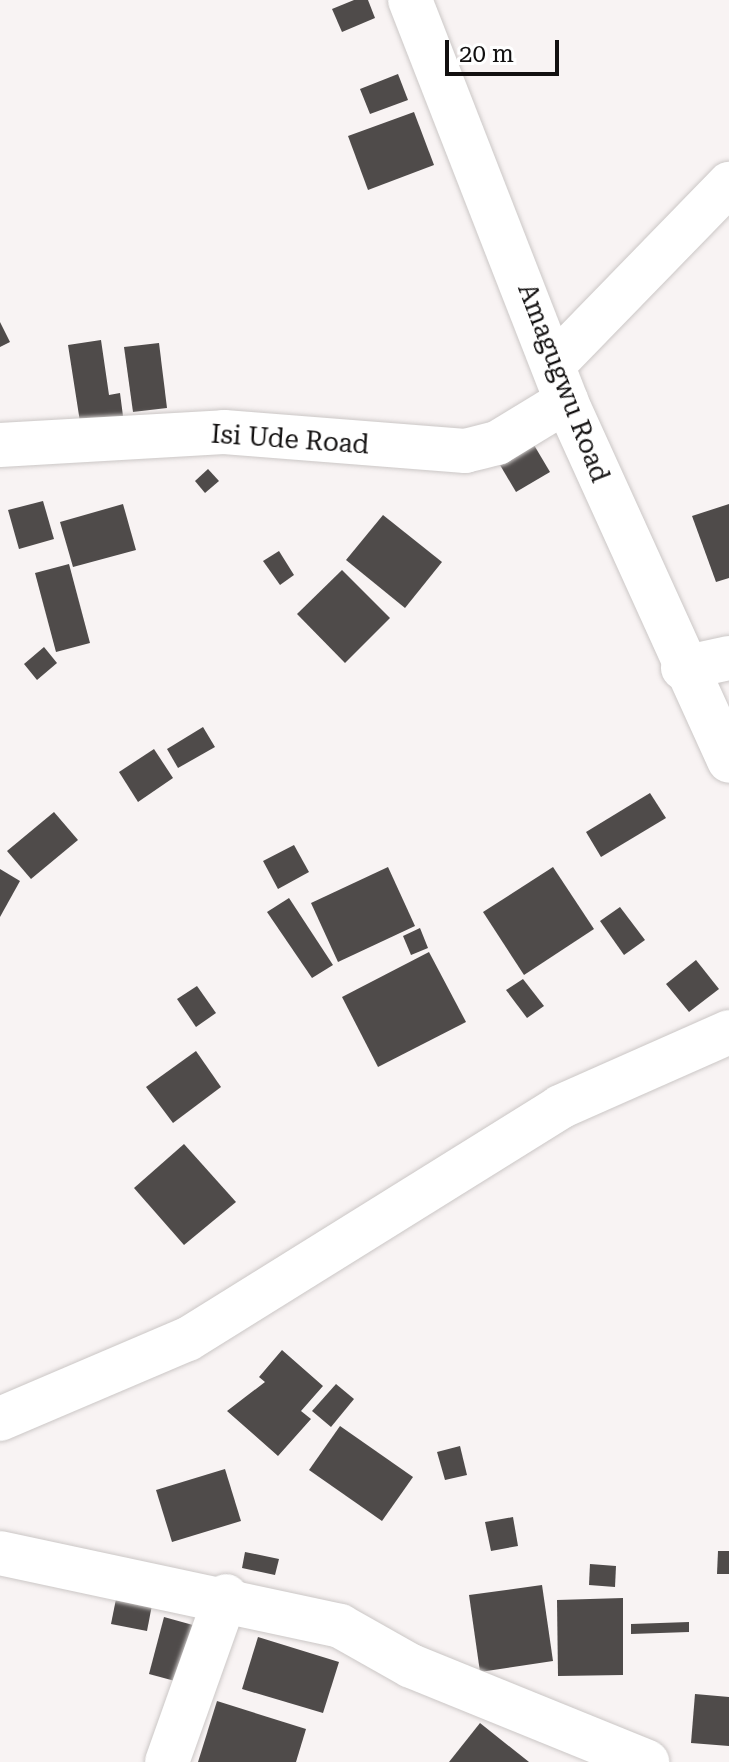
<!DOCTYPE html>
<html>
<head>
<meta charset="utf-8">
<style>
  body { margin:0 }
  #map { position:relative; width:729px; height:1762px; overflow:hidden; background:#f8f3f3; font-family:"Roboto Serif",serif }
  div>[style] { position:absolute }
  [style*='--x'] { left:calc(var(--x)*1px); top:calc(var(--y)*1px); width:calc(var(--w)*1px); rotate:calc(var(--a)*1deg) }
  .building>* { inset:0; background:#4f4b4a }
  .roads { filter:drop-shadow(0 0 2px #cbc7c6) drop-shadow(0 0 2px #cbc7c6) }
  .minor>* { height:44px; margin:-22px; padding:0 22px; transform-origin:22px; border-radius:22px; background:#fff }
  span { translate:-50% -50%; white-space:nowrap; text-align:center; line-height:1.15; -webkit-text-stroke:8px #fff; paint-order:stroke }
  .street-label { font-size:26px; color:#121010 }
  .scale { position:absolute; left:445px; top:40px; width:114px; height:36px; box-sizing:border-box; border:4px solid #121010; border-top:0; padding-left:10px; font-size:24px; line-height:28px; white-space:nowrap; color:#121010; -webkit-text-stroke:6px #fff; paint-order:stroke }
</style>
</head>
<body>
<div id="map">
  <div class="building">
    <i style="clip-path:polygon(354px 0,368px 0,375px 18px,342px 32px,332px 9px)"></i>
    <i style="clip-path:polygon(398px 74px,408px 100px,370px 114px,360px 89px)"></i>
    <i style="clip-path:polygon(414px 112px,434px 165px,368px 190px,348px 136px)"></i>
    <i style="clip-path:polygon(0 322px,10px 342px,0 347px)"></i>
    <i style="clip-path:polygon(101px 340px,109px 395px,120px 393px,123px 416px,80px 422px,68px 345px)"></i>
    <i style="clip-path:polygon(159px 343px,167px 408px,133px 412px,124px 347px)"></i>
    <i style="clip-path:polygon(534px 445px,550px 472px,516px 492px,500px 465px)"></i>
    <i style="clip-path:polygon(208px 469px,219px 481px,205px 493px,195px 481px)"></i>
    <i style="clip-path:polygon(43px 501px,54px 539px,19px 549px,8px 510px)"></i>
    <i style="clip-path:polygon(123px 504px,136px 550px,73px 567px,60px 522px)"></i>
    <i style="clip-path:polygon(729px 504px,729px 578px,716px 582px,692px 516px)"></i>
    <i style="clip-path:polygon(383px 515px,442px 562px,405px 608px,346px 560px)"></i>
    <i style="clip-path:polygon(279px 551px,294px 575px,280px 585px,263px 561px)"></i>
    <i style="clip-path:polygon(69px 564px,90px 643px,56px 652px,35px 573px)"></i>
    <i style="clip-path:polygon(342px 570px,390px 618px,345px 663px,297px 614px)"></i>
    <i style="clip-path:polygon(44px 647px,57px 663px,37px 680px,24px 664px)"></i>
    <i style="clip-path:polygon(203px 727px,215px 747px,178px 768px,167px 749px)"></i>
    <i style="clip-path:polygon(154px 749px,173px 778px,138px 802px,119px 772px)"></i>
    <i style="clip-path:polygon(650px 793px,666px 818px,601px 857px,586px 832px)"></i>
    <i style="clip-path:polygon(54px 812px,78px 840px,31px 879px,7px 851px)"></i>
    <i style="clip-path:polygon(294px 845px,309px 872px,278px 889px,263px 861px)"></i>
    <i style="clip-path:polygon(388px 867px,415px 926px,338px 962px,311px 903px)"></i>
    <i style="clip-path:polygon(553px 867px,594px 929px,524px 975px,483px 912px)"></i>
    <i style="clip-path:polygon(0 869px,20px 881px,0 917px)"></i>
    <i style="clip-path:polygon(289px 898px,333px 965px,312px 978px,267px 912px)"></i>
    <i style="clip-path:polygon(620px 907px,645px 940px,624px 955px,600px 921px)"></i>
    <i style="clip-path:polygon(420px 928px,428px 948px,411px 955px,403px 936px)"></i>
    <i style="clip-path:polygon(429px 952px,466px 1022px,378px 1067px,342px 997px)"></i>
    <i style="clip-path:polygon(696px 960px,719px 989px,689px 1012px,666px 984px)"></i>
    <i style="clip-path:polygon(523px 979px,544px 1006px,527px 1018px,506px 990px)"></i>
    <i style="clip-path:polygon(197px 986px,216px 1013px,196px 1027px,177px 999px)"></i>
    <i style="clip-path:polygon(196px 1051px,221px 1087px,173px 1123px,146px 1087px)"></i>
    <i style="clip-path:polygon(184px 1144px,236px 1202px,184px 1245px,134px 1188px)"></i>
    <i style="clip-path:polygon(282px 1350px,323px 1386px,301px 1411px,311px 1419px,278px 1456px,227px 1411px,265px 1382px,259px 1377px)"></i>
    <i style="clip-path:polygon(336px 1384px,354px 1399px,331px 1427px,312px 1411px)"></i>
    <i style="clip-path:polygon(340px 1426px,413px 1477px,382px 1521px,309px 1470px)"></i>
    <i style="clip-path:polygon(460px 1446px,467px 1475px,445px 1480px,437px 1452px)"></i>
    <i style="clip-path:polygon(225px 1469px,241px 1521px,172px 1542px,156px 1490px)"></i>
    <i style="clip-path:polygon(513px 1517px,518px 1546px,491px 1551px,485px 1522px)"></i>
    <i style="clip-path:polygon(718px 1551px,729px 1551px,729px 1574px,717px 1574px)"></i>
    <i style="clip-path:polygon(245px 1552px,279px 1559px,275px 1575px,242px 1568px)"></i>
    <i style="clip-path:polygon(590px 1564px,616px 1566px,615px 1587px,589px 1585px)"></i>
    <i style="clip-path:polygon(542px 1585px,553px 1661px,480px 1672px,469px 1595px)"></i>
    <i style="clip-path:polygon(623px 1598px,623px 1675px,558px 1676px,557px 1600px)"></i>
    <i style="clip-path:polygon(116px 1599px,152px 1605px,147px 1631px,111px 1624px)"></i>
    <i style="clip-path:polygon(164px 1617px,200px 1627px,186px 1684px,149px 1674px)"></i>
    <i style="clip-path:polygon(689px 1622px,689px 1632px,631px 1634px,631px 1624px)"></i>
    <i style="clip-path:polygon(258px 1637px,339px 1662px,323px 1713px,242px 1689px)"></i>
    <i style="clip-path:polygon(695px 1694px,729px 1697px,729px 1746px,691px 1743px)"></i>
    <i style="clip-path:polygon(217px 1701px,306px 1729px,296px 1762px,198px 1762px)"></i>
    <i style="clip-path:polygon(480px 1723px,529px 1762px,449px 1762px)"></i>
  </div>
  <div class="roads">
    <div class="minor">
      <i style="--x:410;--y:0;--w:430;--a:68.7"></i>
      <i style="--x:566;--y:401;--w:395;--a:65.6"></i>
      <i style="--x:555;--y:363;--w:250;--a:-45.8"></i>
      <i style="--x:0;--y:445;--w:224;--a:-3.3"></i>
      <i style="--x:224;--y:432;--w:242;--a:4.5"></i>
      <i style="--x:465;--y:451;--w:33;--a:-14"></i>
      <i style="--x:497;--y:443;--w:81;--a:-31.3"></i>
      <i style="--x:683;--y:668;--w:47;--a:-12.3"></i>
      <i style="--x:0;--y:1419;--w:204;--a:-23.1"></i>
      <i style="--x:188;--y:1339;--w:438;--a:-31.9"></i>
      <i style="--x:560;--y:1107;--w:185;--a:-23.9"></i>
      <i style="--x:0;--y:1553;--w:348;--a:12.1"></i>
      <i style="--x:340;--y:1626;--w:81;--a:29.4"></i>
      <i style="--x:411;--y:1666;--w:255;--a:22.1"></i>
      <i style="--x:167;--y:1762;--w:176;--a:-70.4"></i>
    </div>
  </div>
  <div class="street-label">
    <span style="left:563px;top:383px;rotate:69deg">Amagugwu Road</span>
    <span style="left:290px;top:440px;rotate:4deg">Isi Ude Road</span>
  </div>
  <div class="scale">20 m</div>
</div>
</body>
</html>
